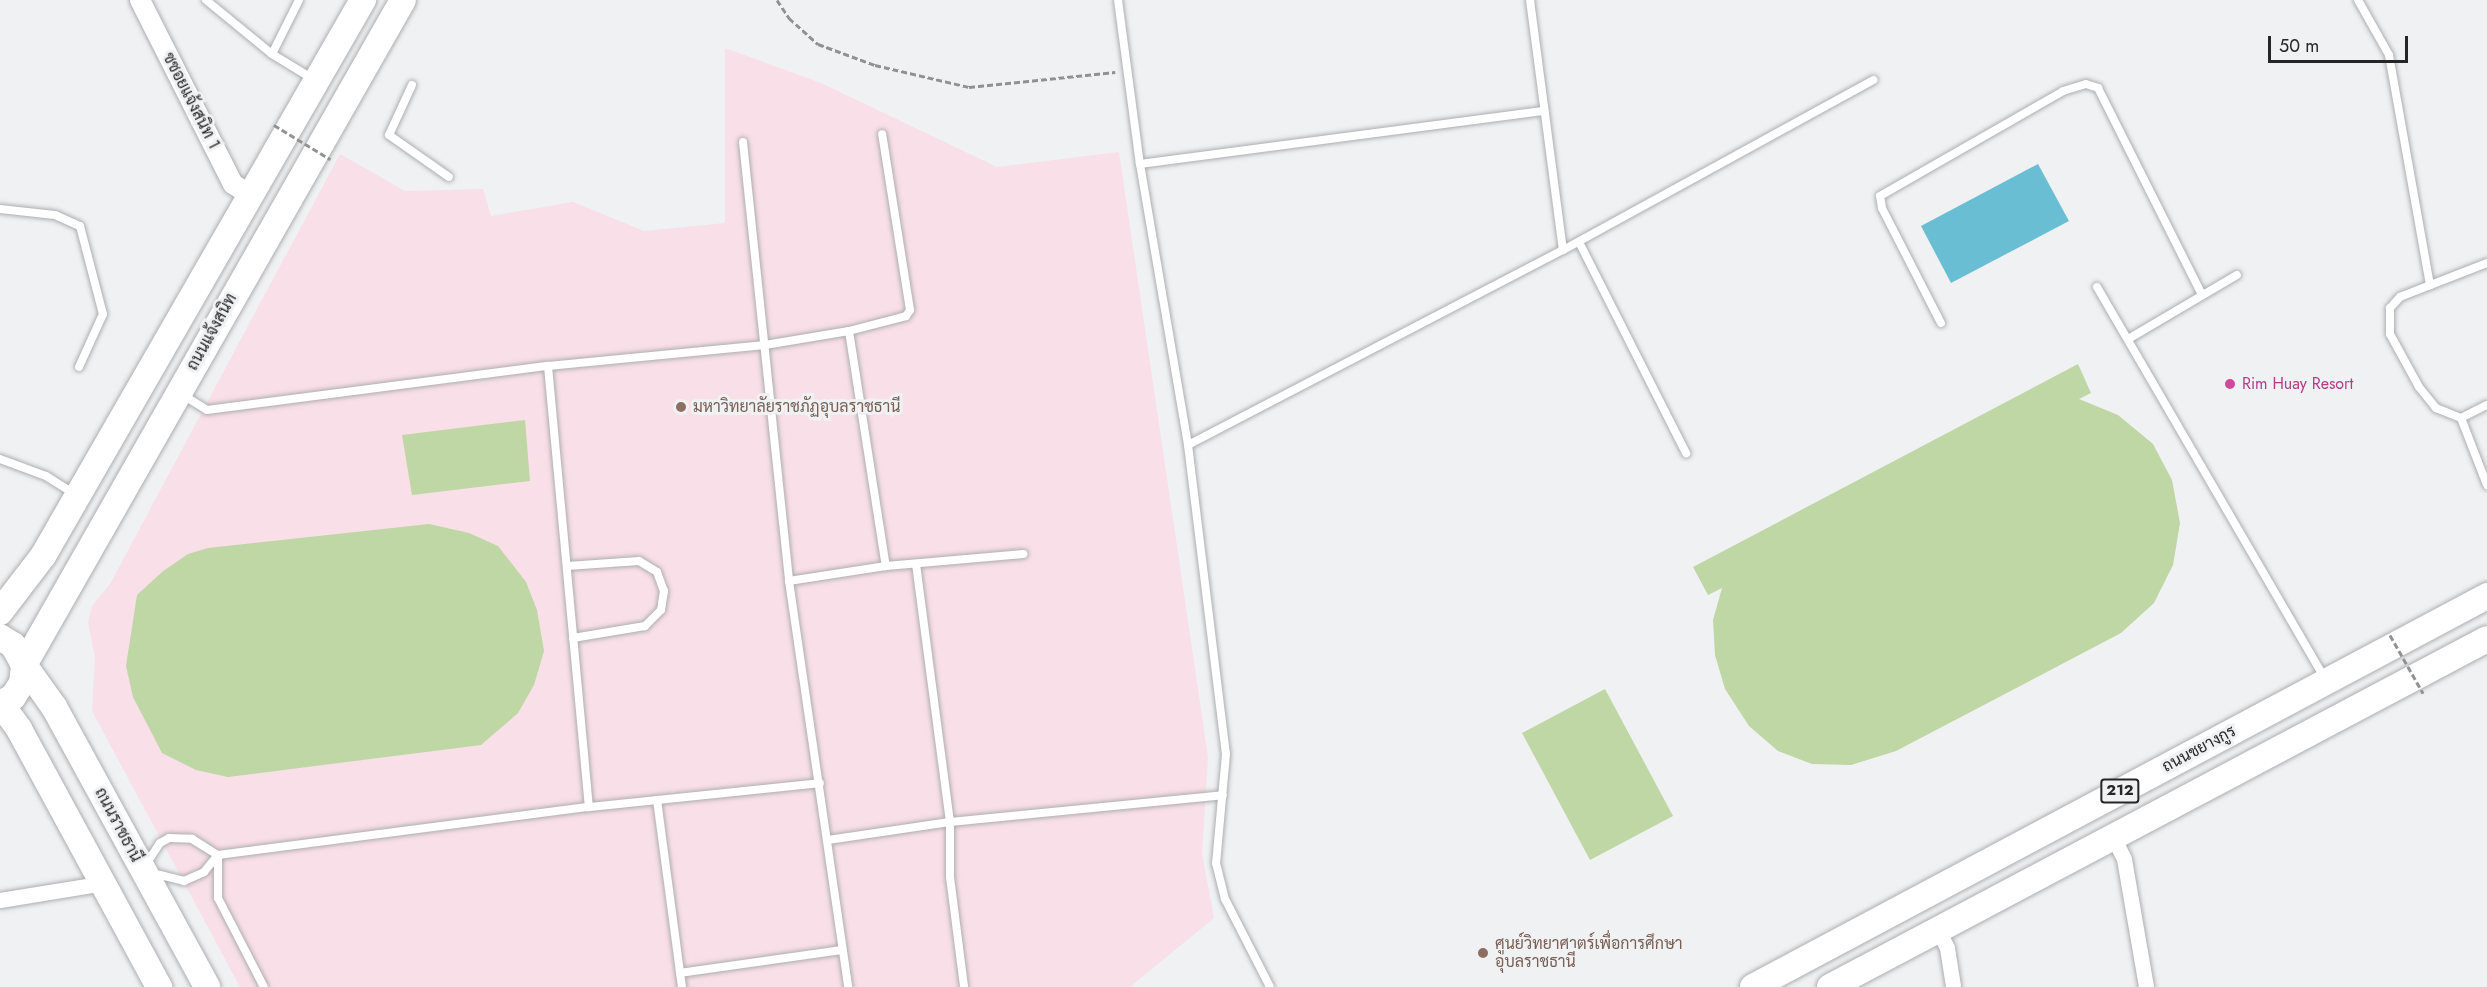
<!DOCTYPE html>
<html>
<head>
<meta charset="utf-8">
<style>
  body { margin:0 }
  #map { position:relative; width:2487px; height:987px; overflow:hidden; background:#f0f1f3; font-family:Jost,Sarabun,sans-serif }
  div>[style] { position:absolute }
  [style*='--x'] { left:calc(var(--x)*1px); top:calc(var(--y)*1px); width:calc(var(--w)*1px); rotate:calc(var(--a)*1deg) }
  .education>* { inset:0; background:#f9dfe7 }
  .green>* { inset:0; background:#bfd6a5 }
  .water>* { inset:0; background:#6abed3 }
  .path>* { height:3px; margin-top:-1.5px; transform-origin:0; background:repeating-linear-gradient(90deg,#909192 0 6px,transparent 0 9px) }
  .roads { filter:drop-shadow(0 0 2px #adaeb0) drop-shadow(0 0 2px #adaeb0) }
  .service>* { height:8px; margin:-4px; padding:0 4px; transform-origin:4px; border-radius:4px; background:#fff }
  .minor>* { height:15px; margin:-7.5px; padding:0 7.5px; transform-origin:7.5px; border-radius:7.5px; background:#fff }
  .tertiary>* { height:20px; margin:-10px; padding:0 10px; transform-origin:10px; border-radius:10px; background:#fff }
  .primary>* { height:26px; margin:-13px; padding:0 13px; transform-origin:13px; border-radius:13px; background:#fff }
  .path-bridge>* { height:3px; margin-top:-1.5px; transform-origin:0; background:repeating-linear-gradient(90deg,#909192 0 6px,transparent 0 9px) }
  .dots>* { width:16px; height:16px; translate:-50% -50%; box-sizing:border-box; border:3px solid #f0f1f3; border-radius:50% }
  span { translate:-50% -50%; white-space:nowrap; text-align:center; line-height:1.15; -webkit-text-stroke:6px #f0f1f3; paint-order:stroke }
  .shield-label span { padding:2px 4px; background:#f0f1f3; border:2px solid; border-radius:4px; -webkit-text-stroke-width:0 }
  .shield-label { font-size:15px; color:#262627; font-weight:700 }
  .street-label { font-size:16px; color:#262627 }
  .hotel-label { font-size:16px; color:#b23c85 }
  .left { translate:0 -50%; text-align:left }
  .education-label { font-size:16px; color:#785e54 }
  .scale { position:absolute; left:2268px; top:36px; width:140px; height:27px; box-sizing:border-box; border:3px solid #262627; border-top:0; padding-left:8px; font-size:18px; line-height:21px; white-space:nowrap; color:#262627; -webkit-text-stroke:4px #f0f1f3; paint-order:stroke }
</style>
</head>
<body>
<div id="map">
  <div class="education">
    <i style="clip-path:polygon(725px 48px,821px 83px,997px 167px,1119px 152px,1208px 757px,1202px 854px,1214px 918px,1130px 987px,240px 987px,92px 711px,95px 658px,88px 622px,92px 606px,110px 584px,340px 154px,405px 191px,483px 189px,491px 216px,573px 202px,644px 231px,725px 223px)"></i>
  </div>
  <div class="green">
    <i style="clip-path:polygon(2078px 364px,2091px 393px,2079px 399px,2118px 415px,2153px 444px,2172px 480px,2180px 523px,2173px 565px,2154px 603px,2121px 633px,1896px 751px,1851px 765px,1812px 764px,1778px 751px,1749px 726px,1725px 689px,1715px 655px,1713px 620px,1722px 588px,1708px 595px,1693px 567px)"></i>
    <i style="clip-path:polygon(525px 420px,530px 481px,412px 495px,402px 435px)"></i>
    <i style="clip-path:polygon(429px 524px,469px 533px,498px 546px,526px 582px,537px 610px,544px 651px,534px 685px,518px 713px,481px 745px,228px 777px,196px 770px,162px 753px,133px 697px,126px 666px,137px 595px,162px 572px,188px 554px,208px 548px)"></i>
    <i style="clip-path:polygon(1605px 689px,1673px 816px,1590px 860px,1522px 733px)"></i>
  </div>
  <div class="water">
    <i style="clip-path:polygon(2038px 164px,2069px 221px,1951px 283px,1921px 226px)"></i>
  </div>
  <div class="path">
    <i style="--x:777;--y:0;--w:22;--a:56"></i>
    <i style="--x:789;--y:18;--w:39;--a:42"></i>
    <i style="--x:818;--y:44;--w:61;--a:20.2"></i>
    <i style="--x:875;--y:65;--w:97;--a:13.2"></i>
    <i style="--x:969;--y:87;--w:147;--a:-5.9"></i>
  </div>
  <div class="roads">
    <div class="service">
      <i style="--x:206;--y:0;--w:85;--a:39.3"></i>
      <i style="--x:272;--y:54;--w:48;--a:31.4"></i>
      <i style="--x:1118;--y:0;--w:165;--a:82.4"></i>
      <i style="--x:1140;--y:164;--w:285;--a:80.3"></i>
      <i style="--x:1188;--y:445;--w:311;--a:83"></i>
      <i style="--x:1226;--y:754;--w:109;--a:95.2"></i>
      <i style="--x:1216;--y:863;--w:37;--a:76"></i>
      <i style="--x:1225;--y:899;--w:99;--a:62.9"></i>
      <i style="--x:1530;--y:0;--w:252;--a:82.5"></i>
      <i style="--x:2358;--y:0;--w:63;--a:60.6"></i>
      <i style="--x:2389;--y:55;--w:234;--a:79.9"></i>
      <i style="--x:272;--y:54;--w:60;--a:-63.4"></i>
      <i style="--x:412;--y:85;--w:55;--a:114.7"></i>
      <i style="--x:389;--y:135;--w:73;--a:35"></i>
      <i style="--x:743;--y:142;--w:441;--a:84"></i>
      <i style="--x:789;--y:581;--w:410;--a:81.7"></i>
      <i style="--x:1140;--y:164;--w:408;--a:-7.5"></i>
      <i style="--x:0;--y:209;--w:55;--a:6.2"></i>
      <i style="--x:55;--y:215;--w:27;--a:24"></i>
      <i style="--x:80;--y:226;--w:91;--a:75.4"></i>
      <i style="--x:103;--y:314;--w:58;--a:114.4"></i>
      <i style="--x:1579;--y:242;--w:237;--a:63.1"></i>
      <i style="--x:2487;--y:263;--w:93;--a:158.7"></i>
      <i style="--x:2400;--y:297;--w:15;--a:132"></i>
      <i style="--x:2390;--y:308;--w:26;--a:90"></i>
      <i style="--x:2390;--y:334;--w:60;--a:61.3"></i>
      <i style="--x:2419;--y:387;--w:27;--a:51"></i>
      <i style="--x:2436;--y:408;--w:27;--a:22"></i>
      <i style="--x:2461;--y:418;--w:72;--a:68.8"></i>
      <i style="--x:2097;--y:287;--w:451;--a:59.8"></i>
      <i style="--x:1941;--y:323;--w:129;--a:-117.2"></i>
      <i style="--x:1882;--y:208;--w:12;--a:-99"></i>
      <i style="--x:1880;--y:196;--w:211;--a:-29.8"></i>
      <i style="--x:2063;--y:91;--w:24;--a:-17"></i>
      <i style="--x:2086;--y:84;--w:13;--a:18"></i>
      <i style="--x:2098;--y:88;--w:229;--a:63.3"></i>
      <i style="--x:849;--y:331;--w:59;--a:-14.7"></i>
      <i style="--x:906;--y:316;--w:7;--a:-56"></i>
      <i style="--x:910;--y:310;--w:178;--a:-99"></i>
      <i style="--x:2130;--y:338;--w:124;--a:-30.5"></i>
      <i style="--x:548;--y:366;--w:443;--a:84.7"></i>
      <i style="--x:183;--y:395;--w:28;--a:32"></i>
      <i style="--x:207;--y:410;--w:344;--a:-7.4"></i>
      <i style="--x:548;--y:366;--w:218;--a:-5.5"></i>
      <i style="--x:765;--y:345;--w:85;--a:-9.5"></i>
      <i style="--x:849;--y:331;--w:238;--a:81.1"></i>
      <i style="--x:2461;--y:418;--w:29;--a:-27"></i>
      <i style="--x:1188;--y:445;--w:423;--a:-27.5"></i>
      <i style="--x:1563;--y:250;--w:354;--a:-28.7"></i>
      <i style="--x:0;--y:459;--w:49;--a:20.3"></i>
      <i style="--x:46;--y:476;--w:34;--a:32"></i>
      <i style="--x:916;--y:564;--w:260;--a:82.5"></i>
      <i style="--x:950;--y:822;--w:55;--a:90"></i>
      <i style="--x:950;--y:877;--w:111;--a:82.7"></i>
      <i style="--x:567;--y:566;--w:72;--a:-4"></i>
      <i style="--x:639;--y:561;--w:21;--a:31"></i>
      <i style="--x:657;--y:572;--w:20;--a:70"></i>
      <i style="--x:664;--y:591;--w:19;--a:99"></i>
      <i style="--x:661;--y:610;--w:23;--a:135"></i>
      <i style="--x:645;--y:626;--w:73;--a:170.5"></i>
      <i style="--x:789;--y:581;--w:98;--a:-8.8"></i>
      <i style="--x:886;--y:566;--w:138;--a:-5"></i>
      <i style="--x:657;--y:800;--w:189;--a:82.4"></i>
      <i style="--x:828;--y:840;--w:123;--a:-8.4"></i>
      <i style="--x:950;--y:822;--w:274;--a:-5.6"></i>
      <i style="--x:218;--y:855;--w:43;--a:90"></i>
      <i style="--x:218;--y:898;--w:100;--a:62.7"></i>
      <i style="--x:145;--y:866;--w:27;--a:-57"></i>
      <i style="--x:160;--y:843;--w:10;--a:-29"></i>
      <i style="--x:169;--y:838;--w:23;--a:2"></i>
      <i style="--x:192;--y:839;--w:31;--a:32"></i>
      <i style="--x:152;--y:873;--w:33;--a:14"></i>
      <i style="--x:184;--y:881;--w:22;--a:-24"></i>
      <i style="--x:204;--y:872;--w:22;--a:-51"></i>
      <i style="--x:218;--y:855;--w:374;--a:-7.4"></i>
      <i style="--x:589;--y:807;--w:232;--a:-5.9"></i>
      <i style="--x:680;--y:973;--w:163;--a:-8.1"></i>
    </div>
    <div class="minor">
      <i style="--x:2114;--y:839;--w:22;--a:63"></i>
      <i style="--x:2124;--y:859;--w:130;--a:80.2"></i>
      <i style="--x:0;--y:900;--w:105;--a:-9.3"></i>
      <i style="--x:1938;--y:930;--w:20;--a:63"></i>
      <i style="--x:1947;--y:948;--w:39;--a:81"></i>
    </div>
    <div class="tertiary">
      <i style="--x:140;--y:0;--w:206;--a:63.2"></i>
      <i style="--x:233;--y:184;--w:20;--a:33"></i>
    </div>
    <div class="primary">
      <i style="--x:0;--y:612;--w:71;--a:-52.5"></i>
      <i style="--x:43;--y:556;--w:642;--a:-60.08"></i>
      <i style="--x:0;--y:637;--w:15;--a:32"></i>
      <i style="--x:13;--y:645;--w:23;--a:61"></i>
      <i style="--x:24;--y:665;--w:18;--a:96"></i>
      <i style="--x:22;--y:683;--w:17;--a:123"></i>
      <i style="--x:13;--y:697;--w:15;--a:152"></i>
      <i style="--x:24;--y:665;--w:765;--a:-60.32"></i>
      <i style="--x:24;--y:665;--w:52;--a:54.5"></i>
      <i style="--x:54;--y:707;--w:319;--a:61.3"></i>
      <i style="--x:1;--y:704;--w:31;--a:54"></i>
      <i style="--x:19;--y:729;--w:294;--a:61.5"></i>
      <i style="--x:1753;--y:987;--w:832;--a:-28.04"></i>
      <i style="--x:1830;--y:987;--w:743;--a:-27.91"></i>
    </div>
  </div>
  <div class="path-bridge">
    <i style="--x:274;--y:125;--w:66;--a:31.3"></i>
    <i style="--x:2390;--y:635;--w:67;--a:60.4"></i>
  </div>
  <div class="dots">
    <i style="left:2230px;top:384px;background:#d1479c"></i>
    <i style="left:681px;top:407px;background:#8d6e63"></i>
    <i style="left:1483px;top:953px;background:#8d6e63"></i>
  </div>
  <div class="shield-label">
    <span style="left:2120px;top:791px">212</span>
  </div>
  <div class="street-label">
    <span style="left:191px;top:101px;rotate:63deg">ซซอยแจ้งสนิท 1</span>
    <span style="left:212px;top:332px;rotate:-61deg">ถนนแจ้งสนิท</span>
    <span style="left:2199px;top:749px;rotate:-28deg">ถนนชยางกูร</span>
    <span style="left:118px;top:825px;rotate:62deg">ถนนราชธานี</span>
  </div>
  <div class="hotel-label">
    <span class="left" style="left:2242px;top:384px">Rim Huay Resort</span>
  </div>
  <div class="education-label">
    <span class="left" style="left:693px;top:407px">มหาวิทยาลัยราชภัฏอุบลราชธานี</span>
    <span class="left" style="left:1495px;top:953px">ศูนย์วิทยาศาตร์เพื่อการศึกษา<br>อุบลราชธานี</span>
  </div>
  <div class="scale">50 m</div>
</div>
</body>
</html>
